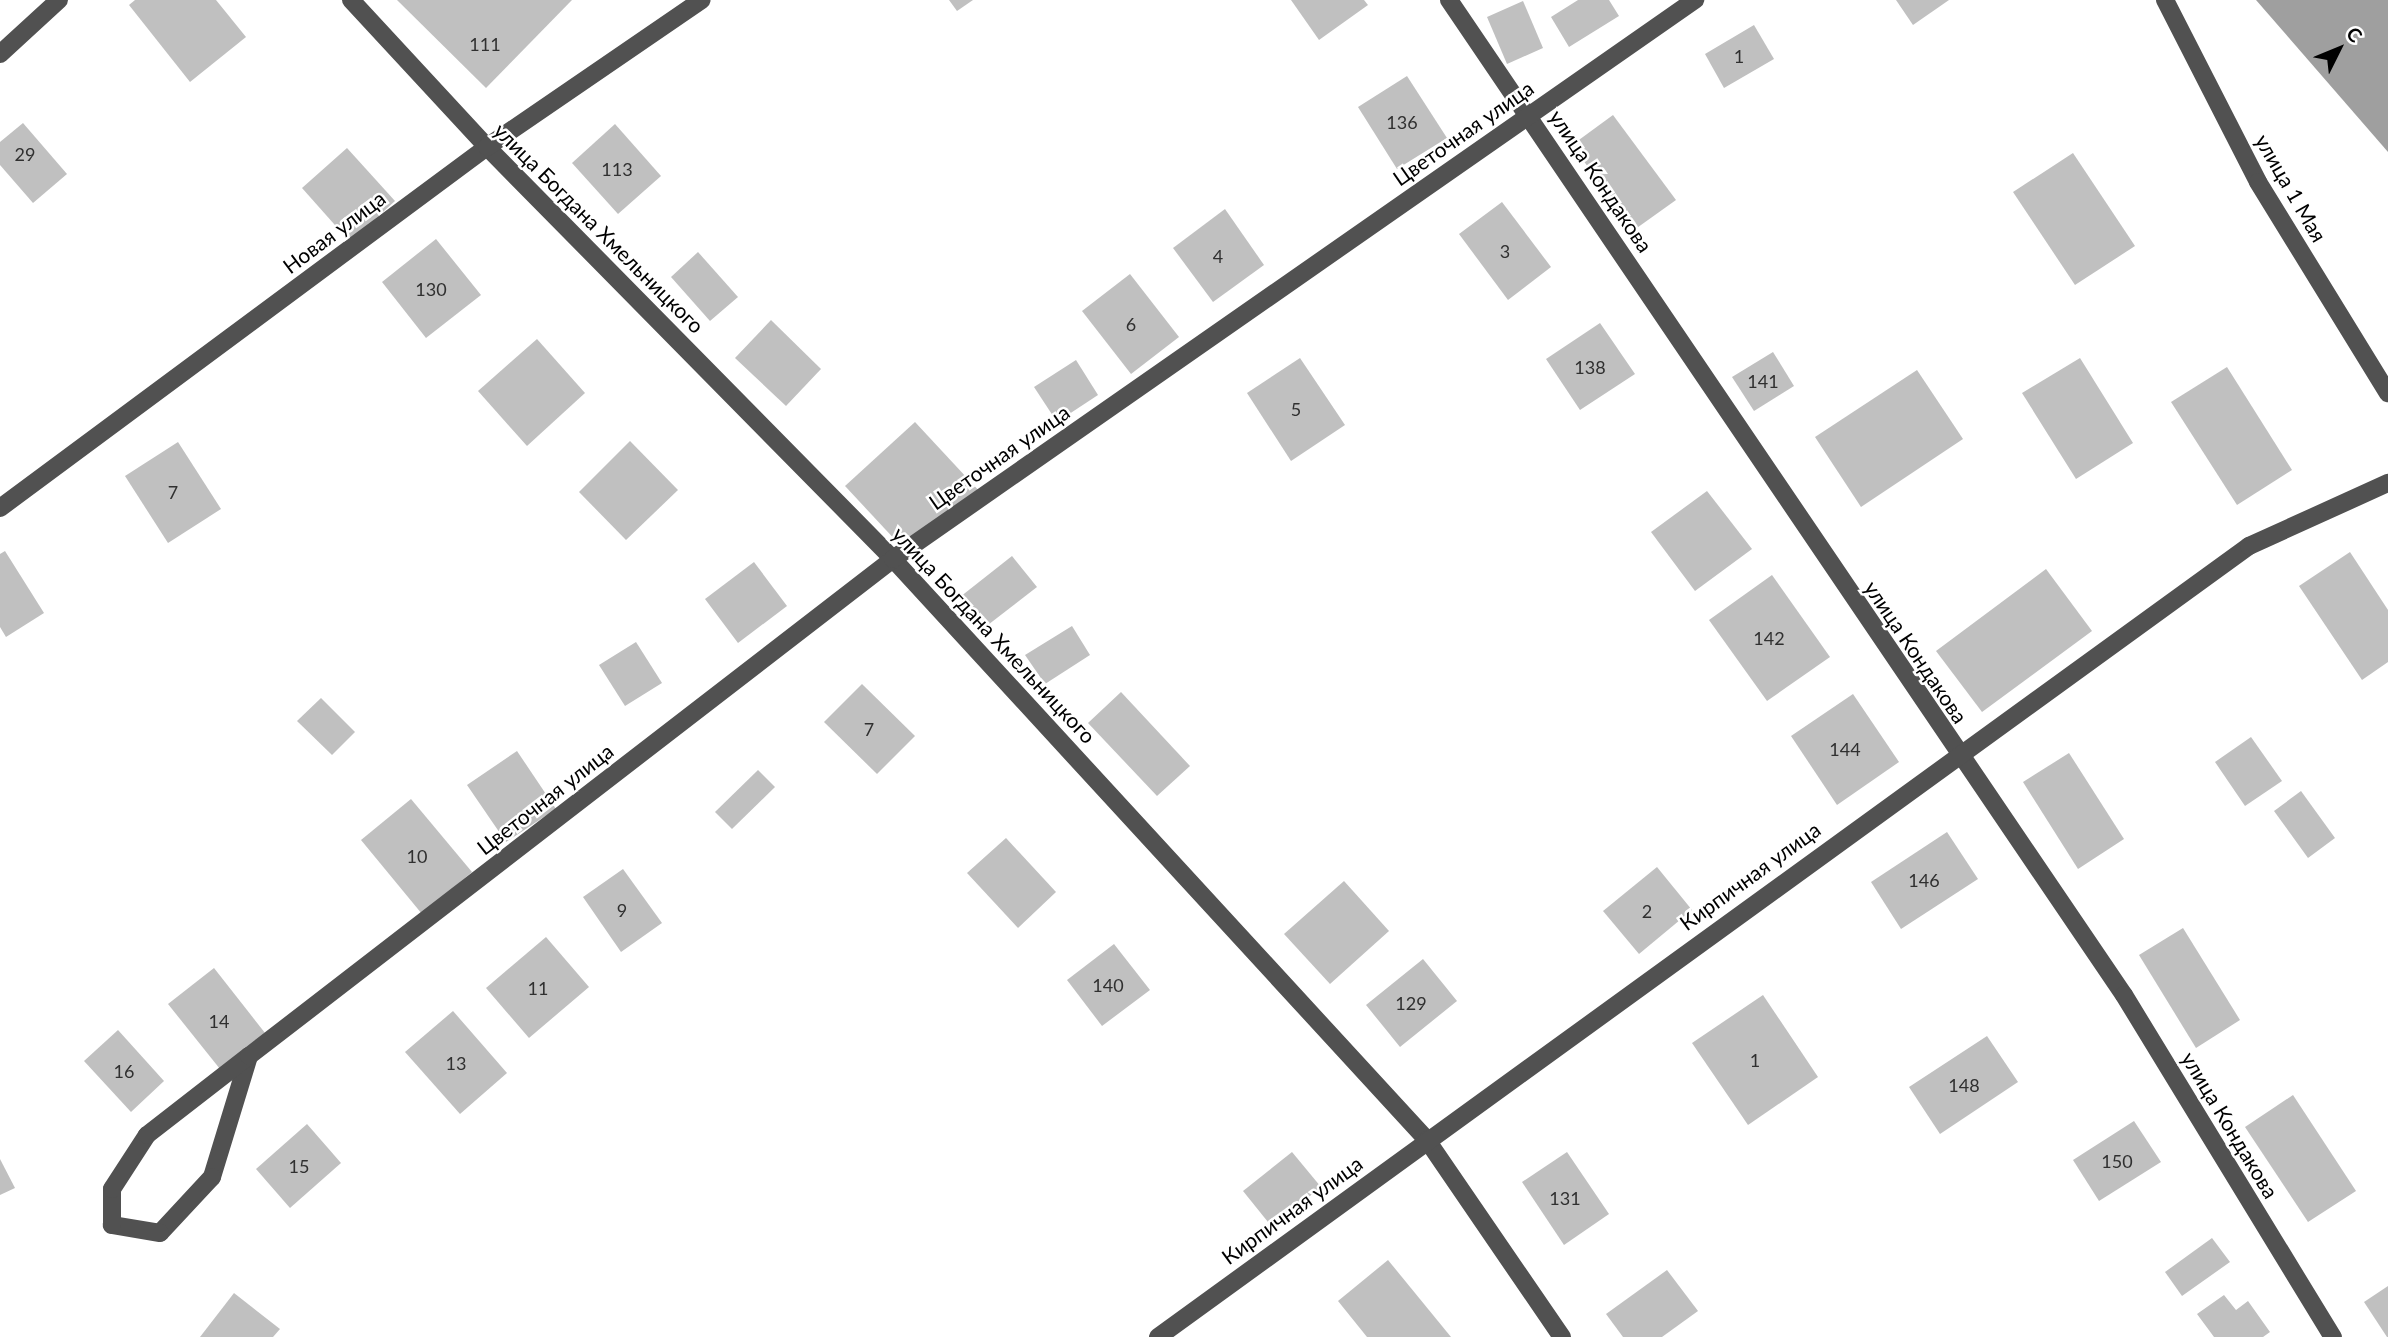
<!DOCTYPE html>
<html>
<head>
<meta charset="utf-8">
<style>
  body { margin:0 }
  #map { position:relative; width:2388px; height:1337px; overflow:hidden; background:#fff; font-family:Lato,sans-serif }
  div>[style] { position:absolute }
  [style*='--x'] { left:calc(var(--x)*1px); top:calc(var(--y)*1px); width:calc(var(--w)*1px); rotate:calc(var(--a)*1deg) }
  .water>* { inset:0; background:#9f9f9f }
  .building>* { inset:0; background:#c0c0c0 }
  .minor>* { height:18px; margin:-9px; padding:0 9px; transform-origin:9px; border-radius:9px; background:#515151 }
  span { translate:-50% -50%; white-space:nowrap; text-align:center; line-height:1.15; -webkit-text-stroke:5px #fff; paint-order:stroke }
  .number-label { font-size:18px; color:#303030 }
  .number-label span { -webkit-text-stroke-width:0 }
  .street-label { font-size:21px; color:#000 }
  .north { position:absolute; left:2304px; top:14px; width:70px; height:70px; -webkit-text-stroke:5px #fff; paint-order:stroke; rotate:47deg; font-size:19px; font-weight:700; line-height:28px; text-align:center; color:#000 }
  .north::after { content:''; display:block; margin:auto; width:24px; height:32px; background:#000; clip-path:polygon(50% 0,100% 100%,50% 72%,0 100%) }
</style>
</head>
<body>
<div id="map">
  <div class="water">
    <i style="clip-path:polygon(2256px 0,2388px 0,2388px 152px)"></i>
  </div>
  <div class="building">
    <i style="clip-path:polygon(135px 0,216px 0,246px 37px,190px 82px,129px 5px)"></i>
    <i style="clip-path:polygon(397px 0,572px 0,486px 88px)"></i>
    <i style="clip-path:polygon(949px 0,973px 0,957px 11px)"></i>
    <i style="clip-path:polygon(1291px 0,1364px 0,1368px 5px,1319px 40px)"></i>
    <i style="clip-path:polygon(1578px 0,1609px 0,1619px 16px,1569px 47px,1551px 17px)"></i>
    <i style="clip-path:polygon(1896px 0,1949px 0,1913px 25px)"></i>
    <i style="clip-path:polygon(1523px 1px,1543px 48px,1507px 64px,1487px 17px)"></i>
    <i style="clip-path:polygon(1754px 25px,1774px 59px,1724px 88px,1705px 54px)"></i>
    <i style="clip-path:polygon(1407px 76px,1447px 138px,1397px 169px,1358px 107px)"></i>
    <i style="clip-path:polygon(1613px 115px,1676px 200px,1634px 230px,1572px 145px)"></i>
    <i style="clip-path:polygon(23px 123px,67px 174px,33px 203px,0 165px,0 142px)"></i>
    <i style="clip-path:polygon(615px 124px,661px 176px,618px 214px,572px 163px)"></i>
    <i style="clip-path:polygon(347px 148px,395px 201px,350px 242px,302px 188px)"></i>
    <i style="clip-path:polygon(2073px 153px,2135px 246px,2075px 285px,2013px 192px)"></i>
    <i style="clip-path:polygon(1502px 202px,1551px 267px,1508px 300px,1459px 234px)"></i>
    <i style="clip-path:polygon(1225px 209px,1264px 265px,1213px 302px,1173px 248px)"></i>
    <i style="clip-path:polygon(436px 239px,481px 295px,426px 338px,382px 282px)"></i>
    <i style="clip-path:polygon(698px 252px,738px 297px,710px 321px,671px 277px)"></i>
    <i style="clip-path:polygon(1130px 274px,1179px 337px,1131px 374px,1082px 311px)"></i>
    <i style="clip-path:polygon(771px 320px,821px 369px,786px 406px,735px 358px)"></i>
    <i style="clip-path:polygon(1600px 323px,1635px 374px,1580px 410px,1546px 359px)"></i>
    <i style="clip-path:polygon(537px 339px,585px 393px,527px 446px,478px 391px)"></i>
    <i style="clip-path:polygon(1773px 352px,1794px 386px,1754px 411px,1732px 377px)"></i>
    <i style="clip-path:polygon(1300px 358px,1345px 425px,1291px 461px,1247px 393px)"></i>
    <i style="clip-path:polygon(2080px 358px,2133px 443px,2076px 479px,2022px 393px)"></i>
    <i style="clip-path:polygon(1076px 360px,1098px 395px,1057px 422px,1034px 387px)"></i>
    <i style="clip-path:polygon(2227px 367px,2292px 470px,2237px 505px,2171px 402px)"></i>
    <i style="clip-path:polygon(1917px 370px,1963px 439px,1861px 507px,1815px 437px)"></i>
    <i style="clip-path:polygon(915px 422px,981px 493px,912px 558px,845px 486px)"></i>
    <i style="clip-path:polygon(630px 441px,678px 490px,626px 540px,579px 492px)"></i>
    <i style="clip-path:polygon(178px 442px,221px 509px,168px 543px,125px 476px)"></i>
    <i style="clip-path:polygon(1707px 491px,1752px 549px,1695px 591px,1651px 532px)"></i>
    <i style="clip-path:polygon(5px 551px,44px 613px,6px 637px,0 627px,0 554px)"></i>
    <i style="clip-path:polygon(2350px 552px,2388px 610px,2388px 662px,2362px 680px,2299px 586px)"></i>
    <i style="clip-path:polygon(1012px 556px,1037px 587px,984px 628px,960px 597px)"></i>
    <i style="clip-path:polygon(754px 562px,787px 606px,738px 643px,705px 599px)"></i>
    <i style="clip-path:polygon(2046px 569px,2092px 631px,1982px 712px,1936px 651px)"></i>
    <i style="clip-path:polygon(1772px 575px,1830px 657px,1767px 701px,1709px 620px)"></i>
    <i style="clip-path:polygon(1072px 626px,1090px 655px,1045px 684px,1025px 655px)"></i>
    <i style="clip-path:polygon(636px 642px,662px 683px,625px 706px,599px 665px)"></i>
    <i style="clip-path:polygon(862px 684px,915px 736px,877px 774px,824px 722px)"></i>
    <i style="clip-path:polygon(1121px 692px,1190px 766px,1157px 796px,1088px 723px)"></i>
    <i style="clip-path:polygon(1853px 694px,1899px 762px,1837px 805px,1791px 736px)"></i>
    <i style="clip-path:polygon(321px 698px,355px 732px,332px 755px,297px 721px)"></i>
    <i style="clip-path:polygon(2251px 737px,2282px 781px,2245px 806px,2215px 762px)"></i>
    <i style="clip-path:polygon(517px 751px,556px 809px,506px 842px,467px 785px)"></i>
    <i style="clip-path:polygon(2069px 753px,2124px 839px,2078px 869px,2023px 782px)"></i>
    <i style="clip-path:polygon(758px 770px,775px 787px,732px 829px,715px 812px)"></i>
    <i style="clip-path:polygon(2301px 791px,2335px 838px,2308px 858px,2274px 811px)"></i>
    <i style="clip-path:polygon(411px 799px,472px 872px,422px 914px,361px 840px)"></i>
    <i style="clip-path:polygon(1947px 832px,1978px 879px,1901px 929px,1871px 882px)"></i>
    <i style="clip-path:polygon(1006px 838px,1056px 892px,1018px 928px,967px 873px)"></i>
    <i style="clip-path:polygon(1657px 867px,1692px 910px,1639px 954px,1603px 911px)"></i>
    <i style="clip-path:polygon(623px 869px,662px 923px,621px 952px,583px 897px)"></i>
    <i style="clip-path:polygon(1344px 881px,1389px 931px,1330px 984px,1284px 934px)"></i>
    <i style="clip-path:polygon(2183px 928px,2240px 1020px,2196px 1048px,2139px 955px)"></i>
    <i style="clip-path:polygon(546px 937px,589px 987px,529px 1038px,486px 988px)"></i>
    <i style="clip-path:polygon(1114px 944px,1150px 990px,1102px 1026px,1067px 980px)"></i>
    <i style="clip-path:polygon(1423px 959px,1457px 1001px,1400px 1047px,1366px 1005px)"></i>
    <i style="clip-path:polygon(214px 968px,269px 1038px,224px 1074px,168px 1004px)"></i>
    <i style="clip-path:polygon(1763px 995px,1818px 1077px,1748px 1125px,1692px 1043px)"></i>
    <i style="clip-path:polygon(453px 1011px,507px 1073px,460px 1114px,405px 1052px)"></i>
    <i style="clip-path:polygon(118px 1030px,164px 1081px,131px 1112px,84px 1061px)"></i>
    <i style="clip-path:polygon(1987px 1036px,2018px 1082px,1940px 1134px,1909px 1087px)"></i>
    <i style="clip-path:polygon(2293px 1095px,2356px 1191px,2308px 1222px,2245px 1127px)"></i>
    <i style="clip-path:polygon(2134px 1121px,2161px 1162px,2099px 1201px,2073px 1160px)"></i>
    <i style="clip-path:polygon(307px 1124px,341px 1163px,290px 1208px,256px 1169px)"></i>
    <i style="clip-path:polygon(1292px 1152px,1321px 1187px,1272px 1227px,1243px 1191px)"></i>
    <i style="clip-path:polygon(1567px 1152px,1609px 1214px,1564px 1245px,1522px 1182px)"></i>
    <i style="clip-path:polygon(0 1159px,15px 1188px,0 1195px)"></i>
    <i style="clip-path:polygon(2212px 1238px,2230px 1262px,2182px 1296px,2165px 1272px)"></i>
    <i style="clip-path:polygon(1388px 1260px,1451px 1337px,1367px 1337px,1338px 1301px)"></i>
    <i style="clip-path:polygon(1667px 1270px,1698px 1311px,1662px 1337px,1623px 1337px,1606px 1314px)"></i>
    <i style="clip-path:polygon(2388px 1286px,2388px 1337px,2387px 1337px,2364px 1302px)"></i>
    <i style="clip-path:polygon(234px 1293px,280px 1329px,273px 1337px,200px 1337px)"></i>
    <i style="clip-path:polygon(2224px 1295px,2236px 1310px,2248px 1301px,2270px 1332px,2263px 1337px,2214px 1337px,2197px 1314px)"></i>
  </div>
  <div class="minor">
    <i style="--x:351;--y:0;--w:200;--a:47.2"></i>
    <i style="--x:487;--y:147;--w:578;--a:45.42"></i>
    <i style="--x:893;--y:559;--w:789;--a:47.41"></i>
    <i style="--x:1427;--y:1140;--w:239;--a:55.6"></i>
    <i style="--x:1449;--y:0;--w:1202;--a:55.85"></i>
    <i style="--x:2124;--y:995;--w:401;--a:58.6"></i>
    <i style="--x:2165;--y:0;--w:204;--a:62.9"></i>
    <i style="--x:2258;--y:182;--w:248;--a:58.4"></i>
    <i style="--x:0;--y:54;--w:80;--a:-42.5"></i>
    <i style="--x:0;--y:508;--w:606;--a:-36.55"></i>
    <i style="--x:487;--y:147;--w:260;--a:-34.4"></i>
    <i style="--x:249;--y:1056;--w:127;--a:107"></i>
    <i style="--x:212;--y:1177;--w:76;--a:132.9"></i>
    <i style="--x:160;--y:1233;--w:49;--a:-170.5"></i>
    <i style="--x:112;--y:1225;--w:36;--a:-90"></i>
    <i style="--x:112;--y:1189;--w:64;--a:-57.1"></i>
    <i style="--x:147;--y:1135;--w:129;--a:-37.8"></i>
    <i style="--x:249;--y:1056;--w:813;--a:-37.66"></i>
    <i style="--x:893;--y:559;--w:978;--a:-34.88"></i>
    <i style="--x:1158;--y:1337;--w:1348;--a:-35.94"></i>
    <i style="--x:2249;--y:546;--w:153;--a:-24.4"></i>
  </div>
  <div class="number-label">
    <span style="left:485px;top:44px">111</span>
    <span style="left:1739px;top:56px">1</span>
    <span style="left:1402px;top:122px">136</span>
    <span style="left:25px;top:154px">29</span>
    <span style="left:617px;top:169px">113</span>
    <span style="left:1505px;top:251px">3</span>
    <span style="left:1218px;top:256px">4</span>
    <span style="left:431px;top:289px">130</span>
    <span style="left:1131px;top:324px">6</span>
    <span style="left:1590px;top:367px">138</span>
    <span style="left:1763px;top:381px">141</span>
    <span style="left:1296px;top:409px">5</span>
    <span style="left:173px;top:492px">7</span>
    <span style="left:1769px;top:638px">142</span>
    <span style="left:869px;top:729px">7</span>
    <span style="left:1845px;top:749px">144</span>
    <span style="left:417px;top:856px">10</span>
    <span style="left:1924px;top:880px">146</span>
    <span style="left:622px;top:910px">9</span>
    <span style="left:1647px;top:911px">2</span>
    <span style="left:1108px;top:985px">140</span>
    <span style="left:538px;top:988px">11</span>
    <span style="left:1411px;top:1003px">129</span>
    <span style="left:219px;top:1021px">14</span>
    <span style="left:1755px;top:1060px">1</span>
    <span style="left:456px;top:1063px">13</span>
    <span style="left:124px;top:1071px">16</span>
    <span style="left:1964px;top:1085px">148</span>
    <span style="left:2117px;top:1161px">150</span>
    <span style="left:299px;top:1166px">15</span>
    <span style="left:1565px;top:1198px">131</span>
  </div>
  <div class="street-label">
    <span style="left:1463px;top:133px;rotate:-35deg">Цветочная улица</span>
    <span style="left:1601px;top:181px;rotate:56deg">улица Кондакова</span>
    <span style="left:2291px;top:188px;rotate:60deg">улица 1 Мая</span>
    <span style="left:599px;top:228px;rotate:45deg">улица Богдана Хмельницкого</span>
    <span style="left:334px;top:232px;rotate:-37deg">Новая улица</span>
    <span style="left:999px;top:457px;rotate:-35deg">Цветочная улица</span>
    <span style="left:994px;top:635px;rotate:47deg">улица Богдана Хмельницкого</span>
    <span style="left:1916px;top:652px;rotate:56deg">улица Кондакова</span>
    <span style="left:545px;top:799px;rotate:-38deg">Цветочная улица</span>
    <span style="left:1750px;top:876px;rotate:-36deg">Кирпичная улица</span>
    <span style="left:2230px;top:1125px;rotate:59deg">улица Кондакова</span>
    <span style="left:1292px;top:1210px;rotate:-36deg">Кирпичная улица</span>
  </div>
  <div class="north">С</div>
</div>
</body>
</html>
